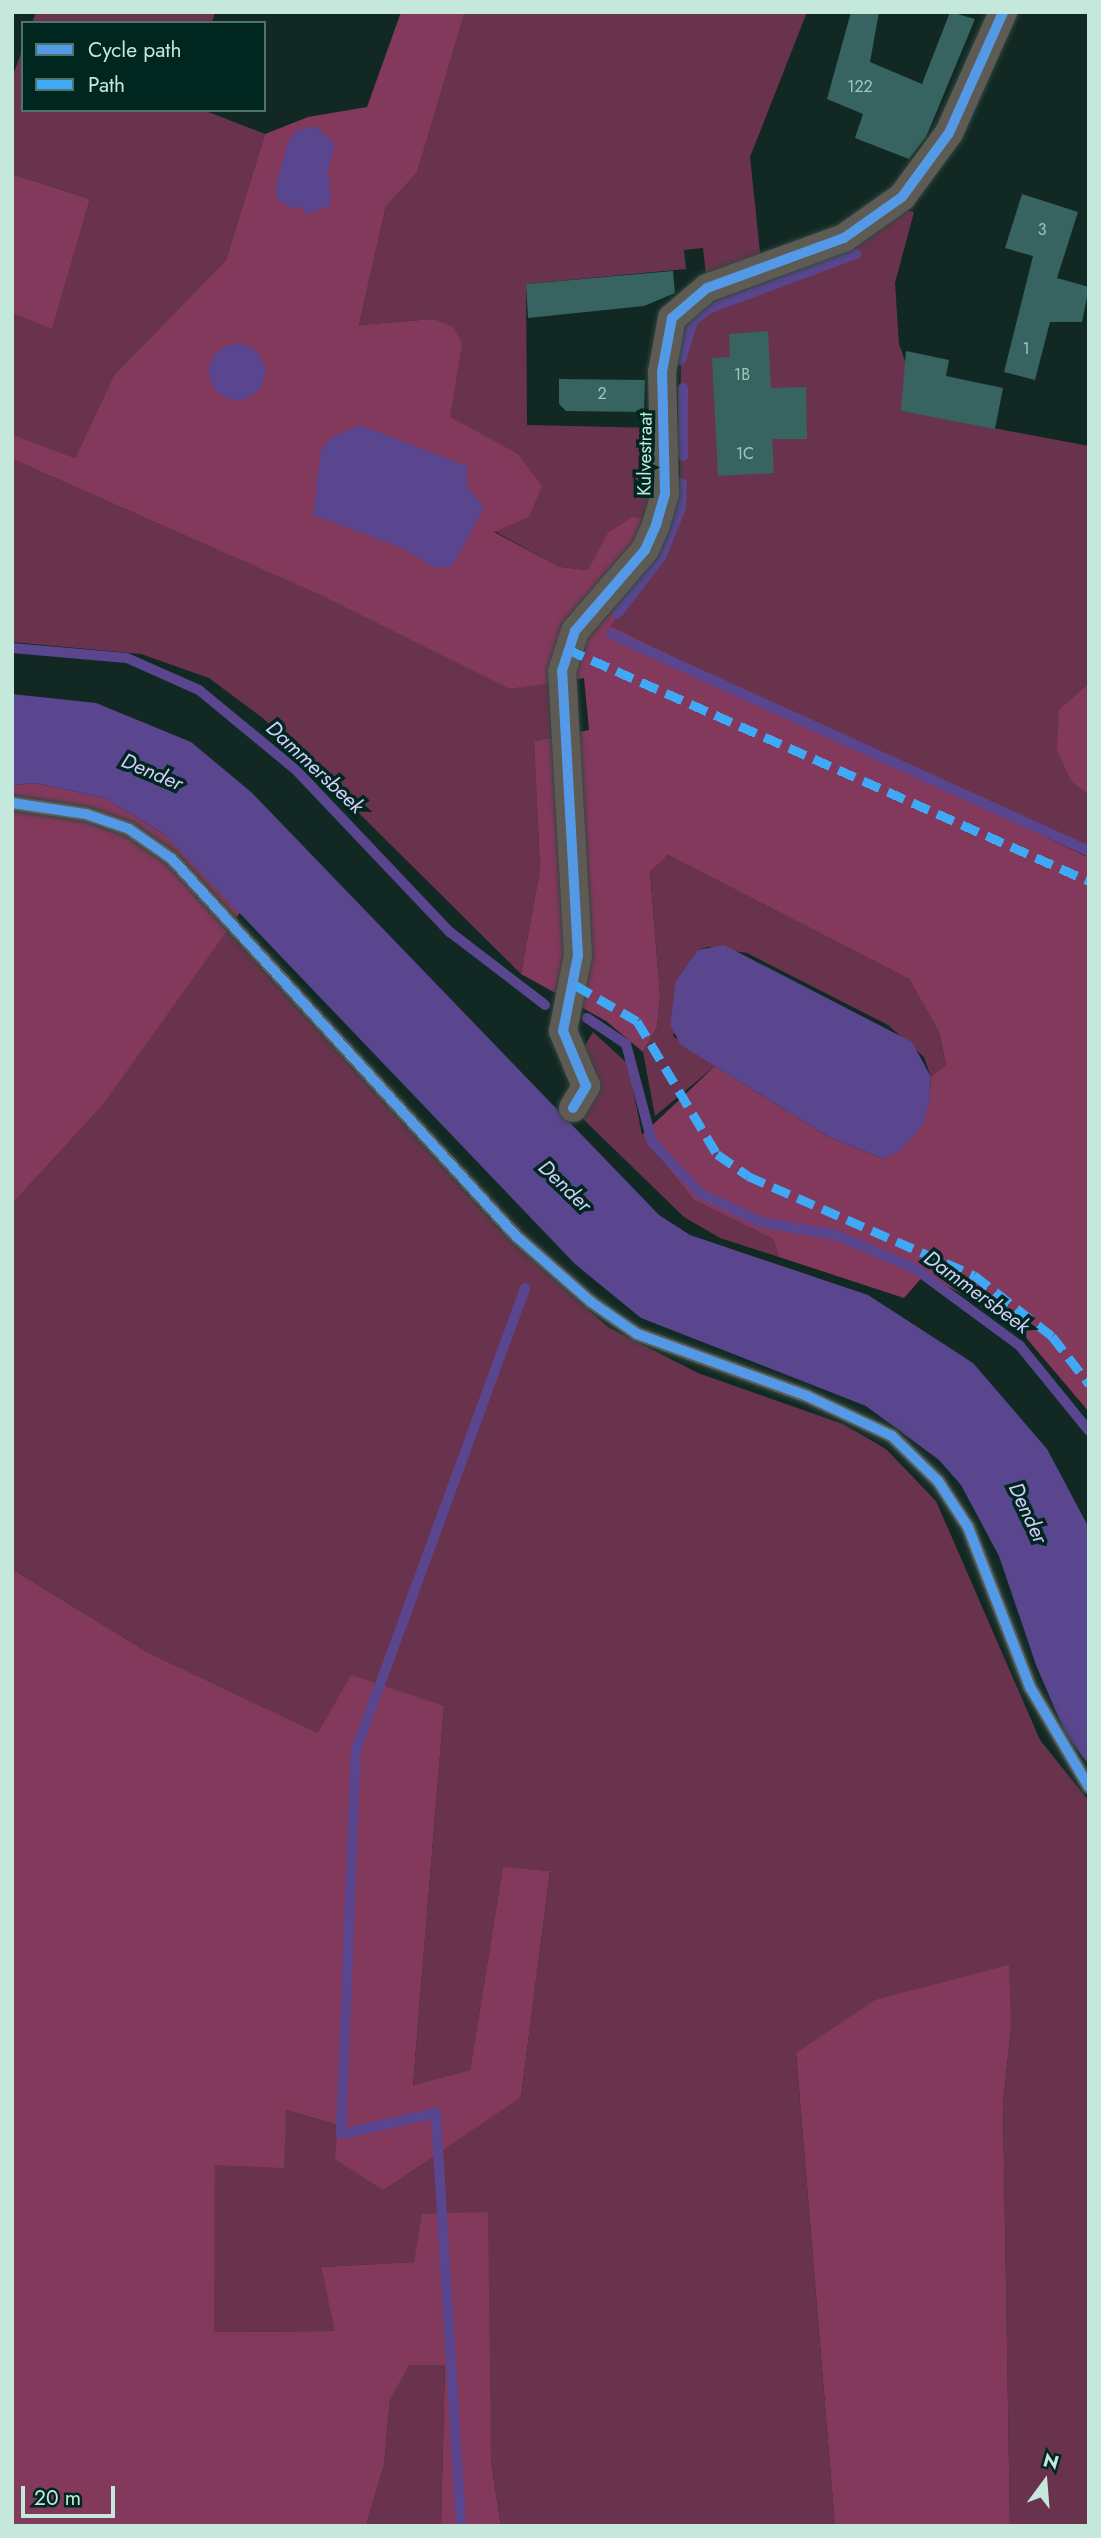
<!DOCTYPE html>
<html>
<head>
<meta charset="utf-8">
<style>
  body { margin:0 }
  #map { position:relative; width:1101px; height:2538px; overflow:hidden; background:#122923; font-family:Jost,sans-serif }
  div>[style] { position:absolute }
  [style*='--x'] { left:calc(var(--x)*1px); top:calc(var(--y)*1px); width:calc(var(--w)*1px); rotate:calc(var(--a)*1deg) }
  .green>* { inset:0; background:#6a334d }
  .forest>* { inset:0; background:#83395c }
  .water>* { inset:0; background:#5a468f }
  .round { border-radius:50% }
  .stream>* { height:10px; margin:-5px; padding:0 5px; transform-origin:5px; border-radius:5px; background:#5a468f }
  .building>* { inset:0; background:#376461 }
  .roads { filter:drop-shadow(0 0 2px #304640) drop-shadow(0 0 2px #304640) }
  .service>* { height:14px; margin:-7px; padding:0 7px; transform-origin:7px; border-radius:7px; background:#5e5b54 }
  .minor>* { height:28px; margin:-14px; padding:0 14px; transform-origin:14px; border-radius:14px; background:#5e5b54 }
  .quiet>* { height:9px; margin-top:-4.5px; transform-origin:0; background:repeating-linear-gradient(90deg,#3fa9f5 0 18px,transparent 0 27px) }
  .cycleway>* { height:10px; margin:-5px; padding:0 5px; transform-origin:5px; border-radius:5px; background:#5399e6 }
  span { translate:-50% -50%; white-space:nowrap; text-align:center; line-height:1.15; -webkit-text-stroke:7px #00271f; paint-order:stroke }
  .number-label { font-size:16px; color:#a1c7bd }
  .number-label span { -webkit-text-stroke-width:0 }
  .street-label { font-size:19px; color:#c4e8dc }
  .water-label { font-size:21px; color:#d5ccfa; font-style:italic }
  .frame { position:absolute; inset:0; border:14px solid #c4e8dc; pointer-events:none }
  .legend { position:absolute; left:21px; top:21px; width:245px; height:91px; box-sizing:border-box; background:#00271f; border:2px solid #4e746b; margin:0; padding:9px 12px; list-style:none; font-size:21px; color:#c4e8dc }
  .legend li { display:flex; align-items:center; gap:14px; height:35px }
  .legend b { width:35px; border:2px solid #4e746b }
  .north { position:absolute; left:1010px; top:2447px; width:70px; height:70px; -webkit-text-stroke:5px #00271f; paint-order:stroke; rotate:16deg; font-size:19px; font-weight:700; line-height:28px; text-align:center; color:#c4e8dc }
  .north::after { content:''; display:block; margin:auto; width:24px; height:32px; background:#c4e8dc; clip-path:polygon(50% 0,100% 100%,50% 72%,0 100%) }
  .scale { position:absolute; left:21px; top:2486px; width:94px; height:32px; box-sizing:border-box; border:4px solid #c4e8dc; border-top:0; padding-left:9px; font-size:21px; line-height:24px; white-space:nowrap; color:#c4e8dc; -webkit-text-stroke:5px #00271f; paint-order:stroke }
</style>
</head>
<body>
<div id="map">
  <div class="green">
    <i style="clip-path:polygon(36px 12px,215px 12px,212px 23px,32px 23px)"></i>
    <i style="clip-path:polygon(465px 12px,807px 12px,750px 157px,761px 262px,706px 275px,703px 248px,684px 250px,686px 269px,526px 284px,527px 425px,657px 428px,652px 521px,588px 570px,560px 567px,494px 531px,510px 524px,517px 453px,450px 418px,433px 319px,359px 325px,386px 206px,417px 173px)"></i>
    <i style="clip-path:polygon(23px 48px,23px 110px,203px 110px,265px 134px,226px 260px,114px 375px,75px 458px,12px 434px,12px 313px,52px 328px,90px 199px,12px 174px,12px 78px)"></i>
    <i style="clip-path:polygon(906px 210px,914px 212px,895px 283px,899px 344px,909px 372px,902px 411px,1089px 446px,1089px 683px,1059px 709px,1089px 793px,1089px 858px,611px 626px,661px 550px,680px 504px,681px 327px,713px 300px,804px 267px,879px 231px)"></i>
    <i style="clip-path:polygon(12px 459px,322px 596px,509px 689px,556px 681px,563px 735px,534px 741px,540px 869px,521px 974px,264px 719px,209px 678px,141px 654px,12px 642px)"></i>
    <i style="clip-path:polygon(668px 855px,909px 979px,939px 1032px,946px 1065px,931px 1077px,924px 1057px,888px 1025px,747px 953px,708px 947px,698px 950px,673px 1036px,715px 1066px,655px 1116px,643px 1052px,657px 1027px,660px 995px,650px 870px)"></i>
    <i style="clip-path:polygon(227px 926px,502px 1232px,608px 1327px,698px 1373px,843px 1424px,886px 1449px,936px 1501px,1040px 1740px,1089px 1801px,1089px 2526px,1010px 2526px,1003px 2104px,1011px 2028px,796px 2054px,835px 2526px,501px 2526px,491px 2462px,415px 2262px,321px 2267px,336px 2331px,213px 2332px,215px 2165px,286px 2110px,338px 2125px,521px 2097px,550px 1871px,503px 1868px,470px 2070px,413px 2085px,444px 1706px,318px 1733px,147px 1652px,12px 1569px,12px 1204px,102px 1106px)"></i>
    <i style="clip-path:polygon(593px 1032px,628px 1064px,642px 1135px,694px 1200px,773px 1239px,779px 1257px,720px 1238px,684px 1217px,581px 1117px,584px 1047px)"></i>
    <i style="clip-path:polygon(408px 2365px,445px 2365px,441px 2526px,366px 2526px,384px 2465px,390px 2400px)"></i>
  </div>
  <div class="forest">
    <i style="clip-path:polygon(401px 12px,465px 12px,417px 173px,386px 206px,359px 325px,433px 319px,453px 327px,462px 343px,450px 417px,517px 453px,542px 486px,529px 517px,494px 532px,560px 567px,588px 570px,608px 533px,632px 517px,652px 521px,666px 541px,611px 626px,1089px 858px,1089px 1412px,1022px 1333px,960px 1293px,925px 1274px,904px 1298px,779px 1257px,773px 1239px,694px 1200px,642px 1135px,715px 1066px,829px 1137px,884px 1159px,929px 1102px,931px 1077px,946px 1065px,939px 1032px,909px 979px,668px 855px,650px 871px,660px 995px,657px 1027px,643px 1052px,606px 1021px,521px 974px,540px 869px,534px 741px,589px 730px,584px 678px,509px 689px,322px 596px,12px 459px,12px 434px,75px 458px,114px 375px,226px 260px,265px 134px,308px 117px,367px 107px)"></i>
    <i style="clip-path:polygon(12px 174px,90px 199px,52px 329px,12px 313px)"></i>
    <i style="clip-path:polygon(1089px 683px,1089px 793px,1087px 793px,1071px 781px,1057px 750px,1059px 709px)"></i>
    <i style="clip-path:polygon(35px 783px,105px 798px,164px 834px,241px 911px,102px 1106px,12px 1204px,12px 785px)"></i>
    <i style="clip-path:polygon(12px 1569px,147px 1652px,318px 1733px,351px 1675px,444px 1706px,413px 2085px,470px 2070px,503px 1867px,550px 1871px,521px 2097px,383px 2190px,335px 2159px,338px 2125px,286px 2110px,284px 2168px,215px 2165px,214px 2332px,335px 2331px,321px 2267px,414px 2262px,422px 2214px,488px 2212px,491px 2462px,501px 2526px,441px 2526px,445px 2365px,409px 2365px,390px 2400px,384px 2465px,366px 2526px,12px 2526px)"></i>
    <i style="clip-path:polygon(1009px 1965px,1011px 2028px,1003px 2104px,1010px 2526px,835px 2526px,796px 2053px,875px 2000px)"></i>
  </div>
  <div class="water">
    <i style="clip-path:polygon(315px 126px,335px 144px,328px 170px,331px 199px,329px 207px,305px 214px,302px 207px,289px 208px,276px 198px,276px 184px,288px 143px,296px 131px)"></i>
    <i class="round" style="left:209px;top:344px;width:56px;height:56px"></i>
    <i style="clip-path:polygon(360px 425px,467px 466px,467px 487px,484px 508px,452px 567px,433px 567px,402px 548px,313px 515px,321px 450px,332px 437px)"></i>
    <i style="clip-path:polygon(12px 694px,96px 703px,191px 742px,251px 792px,659px 1215px,690px 1235px,868px 1295px,973px 1363px,1047px 1449px,1089px 1528px,1089px 1765px,1066px 1735px,1036px 1665px,999px 1556px,961px 1485px,939px 1460px,866px 1406px,641px 1318px,575px 1264px,164px 834px,105px 798px,35px 783px,12px 785px)"></i>
    <i style="clip-path:polygon(724px 945px,912px 1042px,931px 1077px,929px 1102px,922px 1126px,902px 1149px,884px 1159px,829px 1137px,681px 1045px,670px 1025px,676px 981px,698px 950px)"></i>
  </div>
  <div class="stream">
    <i style="--x:681;--y:360;--w:41;--a:-72.9"></i>
    <i style="--x:693;--y:321;--w:19;--a:-39"></i>
    <i style="--x:708;--y:309;--w:158;--a:-20.4"></i>
    <i style="--x:683;--y:456;--w:68;--a:-90"></i>
    <i style="--x:617;--y:614;--w:72;--a:-52.3"></i>
    <i style="--x:661;--y:557;--w:53;--a:-67.8"></i>
    <i style="--x:681;--y:508;--w:25;--a:-88"></i>
    <i style="--x:611;--y:634;--w:525;--a:24.42"></i>
    <i style="--x:12;--y:648;--w:115;--a:5"></i>
    <i style="--x:127;--y:658;--w:79;--a:24"></i>
    <i style="--x:199;--y:690;--w:126;--a:39.5"></i>
    <i style="--x:296;--y:770;--w:224;--a:46.5"></i>
    <i style="--x:450;--y:932;--w:120;--a:37.5"></i>
    <i style="--x:587;--y:1018;--w:47;--a:33.7"></i>
    <i style="--x:626;--y:1044;--w:101;--a:75.1"></i>
    <i style="--x:652;--y:1142;--w:70;--a:46.7"></i>
    <i style="--x:700;--y:1193;--w:67;--a:25.8"></i>
    <i style="--x:760;--y:1222;--w:77;--a:9.7"></i>
    <i style="--x:836;--y:1235;--w:85;--a:22.9"></i>
    <i style="--x:914;--y:1268;--w:132;--a:36.3"></i>
    <i style="--x:1020;--y:1346;--w:109;--a:50.9"></i>
    <i style="--x:461;--y:2526;--w:414;--a:-93.5"></i>
    <i style="--x:436;--y:2113;--w:97;--a:167.5"></i>
    <i style="--x:341;--y:2134;--w:384;--a:-87.8"></i>
    <i style="--x:356;--y:1750;--w:492;--a:-69.9"></i>
  </div>
  <div class="building">
    <i style="clip-path:polygon(851px 12px,879px 12px,870px 62px,922px 84px,950px 12px,975px 19px,926px 137px,909px 159px,855px 138px,863px 114px,827px 99px)"></i>
    <i style="clip-path:polygon(1022px 194px,1078px 212px,1057px 278px,1089px 287px,1082px 322px,1050px 322px,1035px 380px,1004px 372px,1033px 256px,1005px 248px)"></i>
    <i style="clip-path:polygon(673px 271px,675px 293px,644px 306px,528px 318px,526px 284px)"></i>
    <i style="clip-path:polygon(768px 331px,771px 388px,806px 387px,807px 439px,772px 439px,774px 473px,718px 476px,712px 358px,730px 357px,729px 334px)"></i>
    <i style="clip-path:polygon(906px 351px,949px 360px,946px 376px,1003px 388px,995px 429px,901px 411px)"></i>
    <i style="clip-path:polygon(559px 379px,645px 380px,644px 412px,566px 411px,559px 404px)"></i>
  </div>
  <div class="roads">
    <div class="service">
      <i style="--x:12;--y:803;--w:75;--a:8.5"></i>
      <i style="--x:86;--y:814;--w:46;--a:19.2"></i>
      <i style="--x:129;--y:829;--w:52;--a:34.9"></i>
      <i style="--x:172;--y:859;--w:510;--a:47.62"></i>
      <i style="--x:516;--y:1236;--w:100;--a:41.3"></i>
      <i style="--x:591;--y:1302;--w:56;--a:34.8"></i>
      <i style="--x:637;--y:1334;--w:181;--a:20"></i>
      <i style="--x:807;--y:1396;--w:94;--a:25.2"></i>
      <i style="--x:892;--y:1436;--w:64;--a:44.4"></i>
      <i style="--x:938;--y:1481;--w:55;--a:56.9"></i>
      <i style="--x:968;--y:1527;--w:172;--a:68.8"></i>
      <i style="--x:1030;--y:1687;--w:116;--a:59.5"></i>
    </div>
    <div class="minor">
      <i style="--x:573;--y:1108;--w:26;--a:-59"></i>
      <i style="--x:586;--y:1086;--w:60;--a:-112.7"></i>
      <i style="--x:563;--y:1031;--w:77;--a:-78.8"></i>
      <i style="--x:578;--y:955;--w:284;--a:-93.2"></i>
      <i style="--x:562;--y:671;--w:42;--a:-72"></i>
      <i style="--x:575;--y:631;--w:107;--a:-49.2"></i>
      <i style="--x:645;--y:550;--w:27;--a:-66"></i>
      <i style="--x:656;--y:525;--w:33;--a:-74"></i>
      <i style="--x:665;--y:493;--w:121;--a:-91.4"></i>
      <i style="--x:662;--y:372;--w:55;--a:-79.5"></i>
      <i style="--x:672;--y:318;--w:46;--a:-40.6"></i>
      <i style="--x:707;--y:288;--w:146;--a:-20.1"></i>
      <i style="--x:844;--y:238;--w:71;--a:-35.3"></i>
      <i style="--x:902;--y:197;--w:79;--a:-53.7"></i>
      <i style="--x:949;--y:133;--w:133;--a:-65.9"></i>
    </div>
  </div>
  <div class="quiet">
    <i style="--x:567;--y:649;--w:571;--a:23.96"></i>
    <i style="--x:575;--y:985;--w:72;--a:30.1"></i>
    <i style="--x:637;--y:1021;--w:155;--a:59"></i>
    <i style="--x:717;--y:1154;--w:38;--a:35"></i>
    <i style="--x:748;--y:1176;--w:247;--a:23.7"></i>
    <i style="--x:974;--y:1275;--w:99;--a:38"></i>
    <i style="--x:1052;--y:1336;--w:61;--a:52.4"></i>
  </div>
  <div class="cycleway">
    <i style="--x:12;--y:803;--w:75;--a:8.5"></i>
    <i style="--x:86;--y:814;--w:46;--a:19.2"></i>
    <i style="--x:129;--y:829;--w:52;--a:34.9"></i>
    <i style="--x:172;--y:859;--w:510;--a:47.62"></i>
    <i style="--x:516;--y:1236;--w:100;--a:41.3"></i>
    <i style="--x:591;--y:1302;--w:56;--a:34.8"></i>
    <i style="--x:637;--y:1334;--w:181;--a:20"></i>
    <i style="--x:807;--y:1396;--w:94;--a:25.2"></i>
    <i style="--x:892;--y:1436;--w:64;--a:44.4"></i>
    <i style="--x:938;--y:1481;--w:55;--a:56.9"></i>
    <i style="--x:968;--y:1527;--w:172;--a:68.8"></i>
    <i style="--x:1030;--y:1687;--w:116;--a:59.5"></i>
    <i style="--x:573;--y:1108;--w:26;--a:-59"></i>
    <i style="--x:586;--y:1086;--w:60;--a:-112.7"></i>
    <i style="--x:563;--y:1031;--w:77;--a:-78.8"></i>
    <i style="--x:578;--y:955;--w:284;--a:-93.2"></i>
    <i style="--x:562;--y:671;--w:42;--a:-72"></i>
    <i style="--x:575;--y:631;--w:107;--a:-49.2"></i>
    <i style="--x:645;--y:550;--w:27;--a:-66"></i>
    <i style="--x:656;--y:525;--w:33;--a:-74"></i>
    <i style="--x:665;--y:493;--w:121;--a:-91.4"></i>
    <i style="--x:662;--y:372;--w:55;--a:-79.5"></i>
    <i style="--x:672;--y:318;--w:46;--a:-40.6"></i>
    <i style="--x:707;--y:288;--w:146;--a:-20.1"></i>
    <i style="--x:844;--y:238;--w:71;--a:-35.3"></i>
    <i style="--x:902;--y:197;--w:79;--a:-53.7"></i>
    <i style="--x:949;--y:133;--w:133;--a:-65.9"></i>
  </div>
  <div class="number-label">
    <span style="left:860px;top:87px">122</span>
    <span style="left:1042px;top:230px">3</span>
    <span style="left:1026px;top:349px">1</span>
    <span style="left:742px;top:375px">1B</span>
    <span style="left:602px;top:394px">2</span>
    <span style="left:745px;top:454px">1C</span>
  </div>
  <div class="street-label">
    <span style="left:645px;top:454px;rotate:-89deg">Kulvestraat</span>
  </div>
  <div class="water-label">
    <span style="left:315px;top:767px;rotate:43deg">Dammersbeek</span>
    <span style="left:152px;top:772px;rotate:23deg">Dender</span>
    <span style="left:565px;top:1186px;rotate:44deg">Dender</span>
    <span style="left:977px;top:1292px;rotate:36deg">Dammersbeek</span>
    <span style="left:1028px;top:1513px;rotate:65deg">Dender</span>
  </div>
  <div class="frame"></div>
  <ul class="legend">
  <li><b style="height:9px;background:#5399e6"></b>Cycle path</li>
  <li><b style="height:9px;background:#3fa9f5"></b>Path</li>
  </ul>
  <div class="north">N</div>
  <div class="scale">20 m</div>
</div>
</body>
</html>
